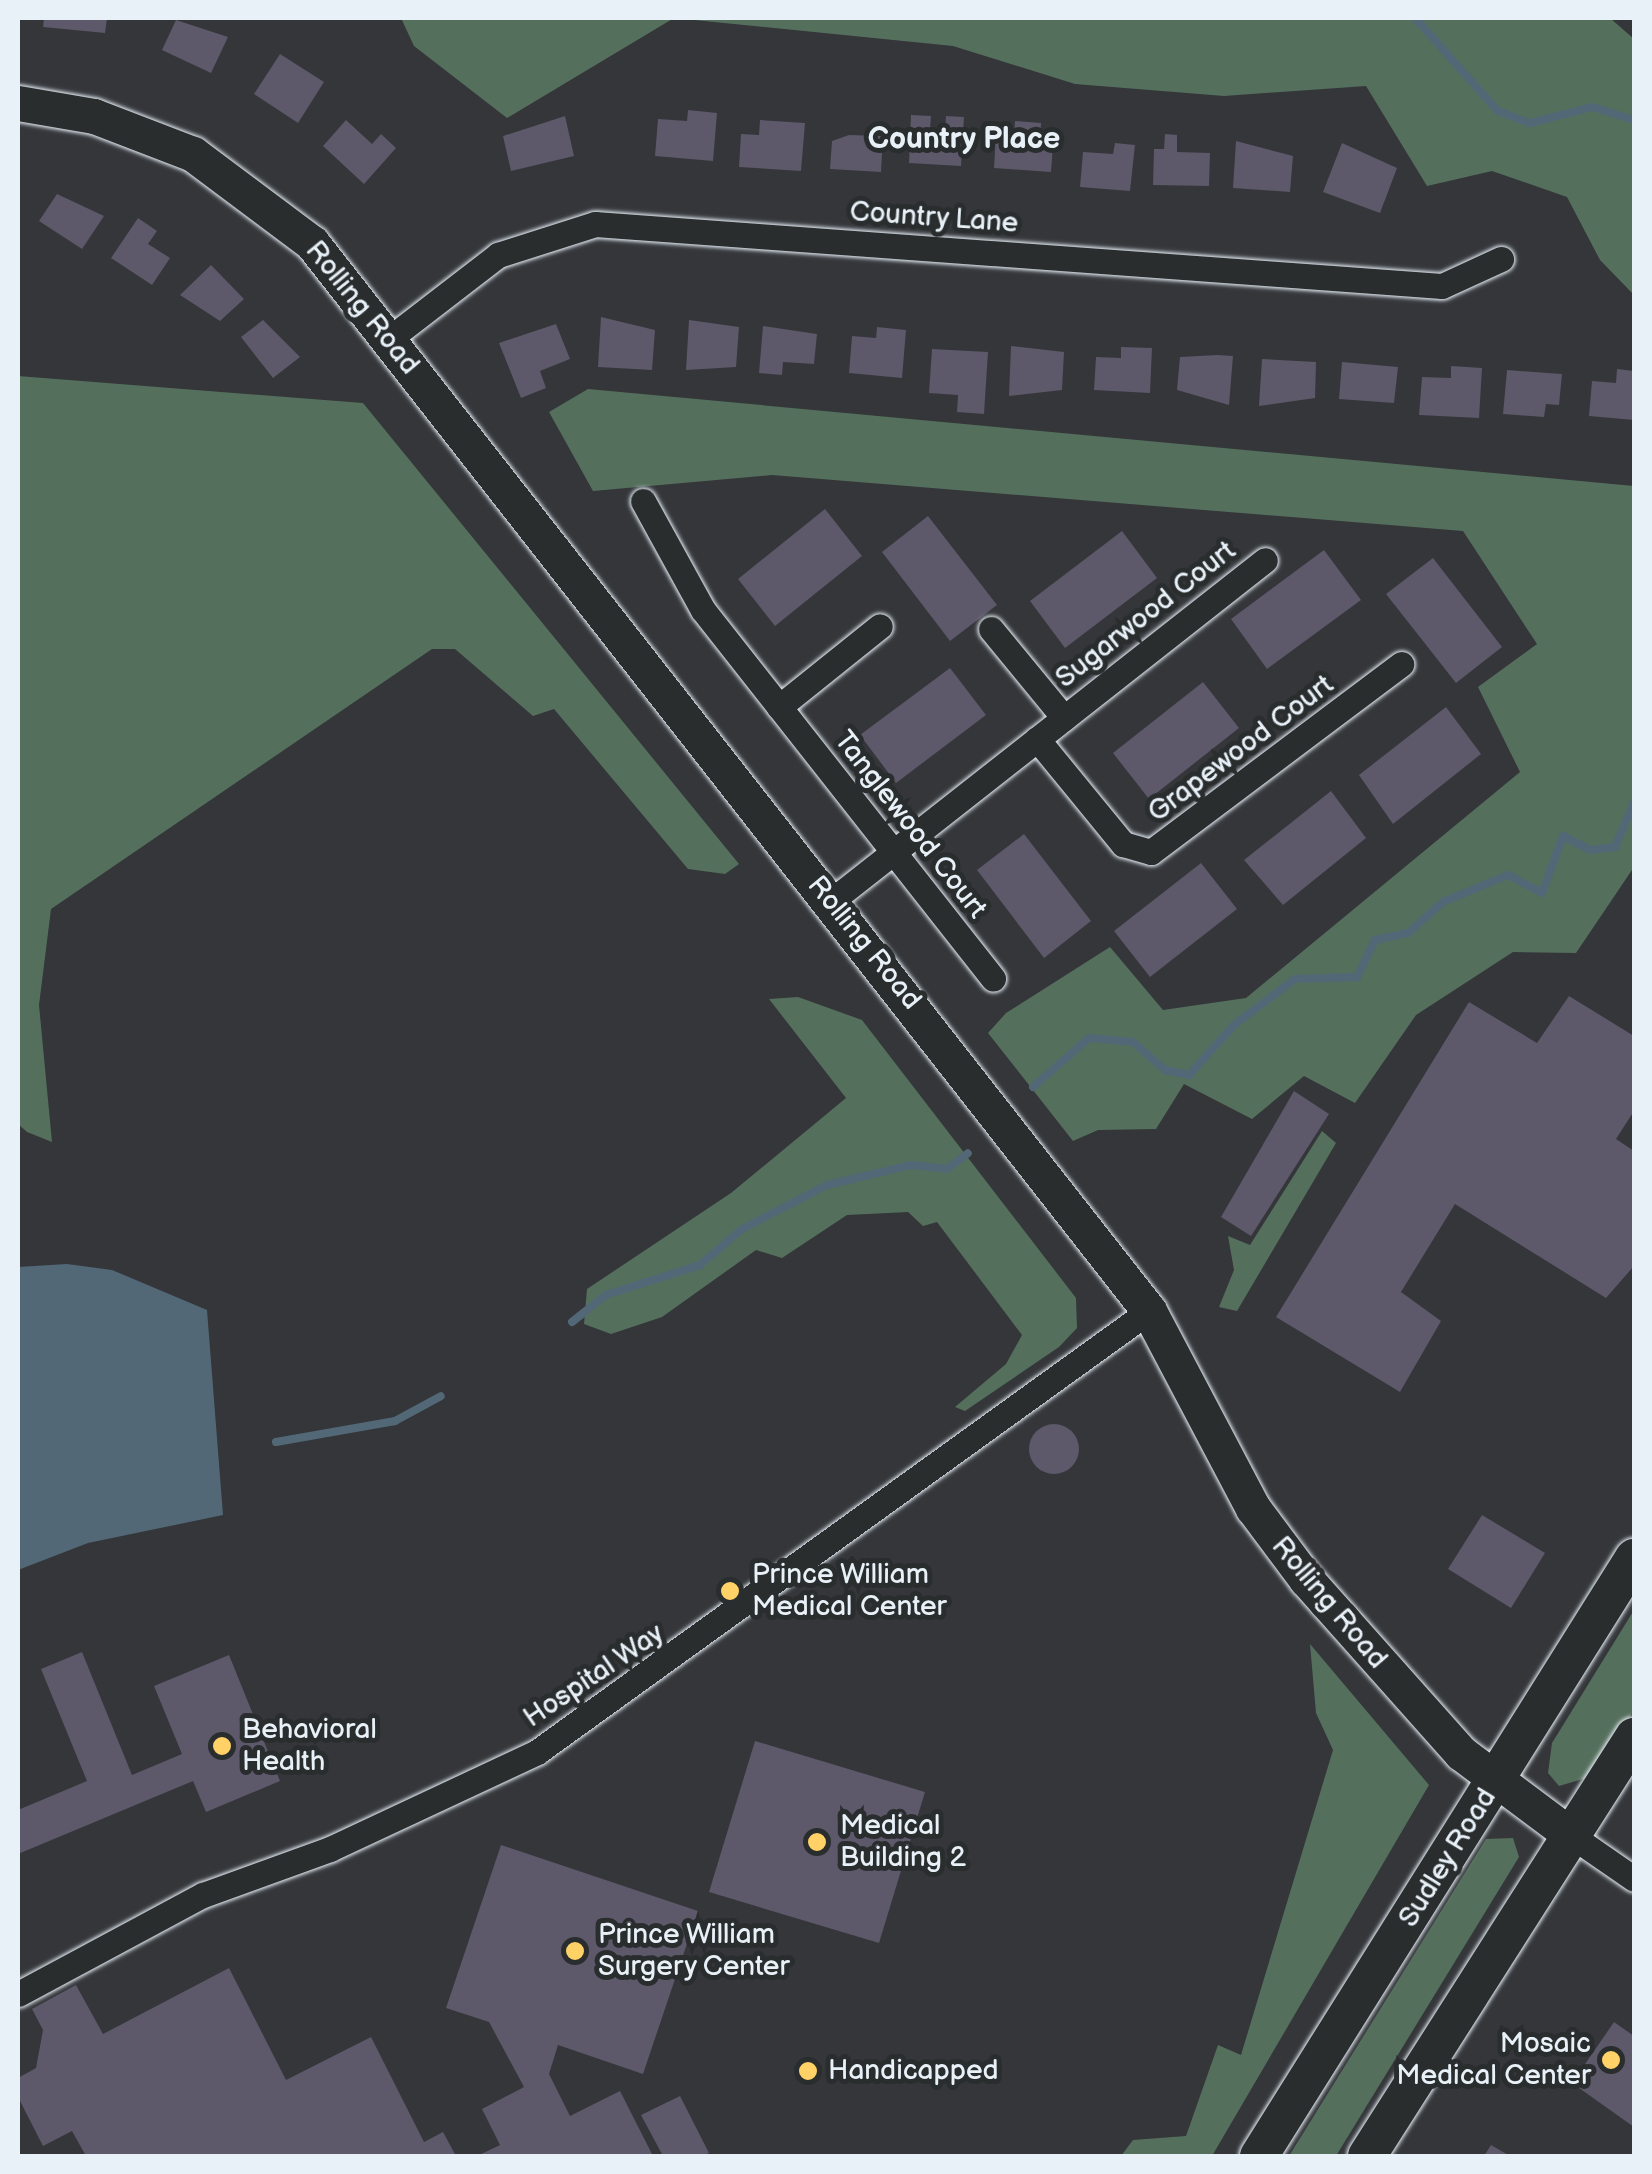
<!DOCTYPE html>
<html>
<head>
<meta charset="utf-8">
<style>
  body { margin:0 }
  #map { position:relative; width:1652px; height:2174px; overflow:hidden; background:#34363a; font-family:"Balsamiq Sans",sans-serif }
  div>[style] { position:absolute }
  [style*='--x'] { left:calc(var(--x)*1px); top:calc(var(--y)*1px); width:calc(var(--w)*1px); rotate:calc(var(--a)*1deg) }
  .green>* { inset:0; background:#556f5d }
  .water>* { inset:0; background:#526876 }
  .stream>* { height:8px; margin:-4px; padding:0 4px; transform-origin:4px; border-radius:4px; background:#526876 }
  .building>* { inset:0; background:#5d586a }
  .round { border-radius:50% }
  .roads { filter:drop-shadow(0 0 2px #e8f1f8) drop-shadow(0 0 2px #e8f1f8) }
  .street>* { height:25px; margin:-12.5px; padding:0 12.5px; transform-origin:12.5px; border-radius:12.5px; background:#2a2d2e }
  .secondary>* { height:35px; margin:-17.5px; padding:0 17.5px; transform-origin:17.5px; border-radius:17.5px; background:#2a2d2e }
  .primary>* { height:38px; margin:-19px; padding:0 19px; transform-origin:19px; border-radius:19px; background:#2a2d2e }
  .dots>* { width:28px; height:28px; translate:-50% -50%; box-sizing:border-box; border:5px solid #2a2d2e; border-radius:50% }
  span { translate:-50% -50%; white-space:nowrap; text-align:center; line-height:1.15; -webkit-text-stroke:10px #2a2d2e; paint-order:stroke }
  .street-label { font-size:28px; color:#e8f1f8 }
  .poi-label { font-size:28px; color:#e8f1f8 }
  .left { translate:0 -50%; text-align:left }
  .right { translate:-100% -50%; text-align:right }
  .neighbourhood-label { font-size:30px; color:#e8f1f8; font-weight:700 }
  .frame { position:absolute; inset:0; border:20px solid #e8f1f8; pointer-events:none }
</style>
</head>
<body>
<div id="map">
  <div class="green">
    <i style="clip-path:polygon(401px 18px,1610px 18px,1634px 39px,1634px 295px,1600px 260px,1567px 197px,1492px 171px,1427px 186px,1366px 86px,1224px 96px,1075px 84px,953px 46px,674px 18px,507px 118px,414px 46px)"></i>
    <i style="clip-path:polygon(18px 376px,363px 403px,739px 864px,725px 874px,688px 869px,554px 709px,533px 716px,455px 649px,432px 649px,51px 909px,39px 1005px,52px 1142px,27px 1132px,18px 1124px)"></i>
    <i style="clip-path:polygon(588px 389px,1634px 486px,1634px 867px,1576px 953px,1513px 952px,1416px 1015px,1355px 1103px,1304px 1076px,1252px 1119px,1184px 1084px,1156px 1129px,1098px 1130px,1073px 1141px,988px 1033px,1006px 1013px,1110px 947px,1163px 1010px,1246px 998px,1520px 772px,1478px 687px,1537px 644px,1463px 531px,772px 475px,593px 491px,549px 412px)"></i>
    <i style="clip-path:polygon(798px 997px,862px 1020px,1076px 1298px,1077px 1328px,1059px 1347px,965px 1411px,955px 1407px,1006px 1364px,1022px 1335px,937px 1222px,923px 1226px,908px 1212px,847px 1215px,782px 1258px,756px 1250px,662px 1317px,611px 1334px,584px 1324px,587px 1289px,731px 1193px,846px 1098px,769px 999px)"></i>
    <i style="clip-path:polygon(1322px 1131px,1336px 1143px,1237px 1311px,1219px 1307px,1234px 1270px,1228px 1236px,1250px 1245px)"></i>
    <i style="clip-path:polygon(1634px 1610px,1634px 1710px,1593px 1776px,1559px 1786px,1548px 1773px,1552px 1743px)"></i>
    <i style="clip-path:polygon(1310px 1644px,1429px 1785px,1212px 2156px,1121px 2156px,1133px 2140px,1186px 2136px,1218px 2045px,1241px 2055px,1333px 1750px,1316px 1713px)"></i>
    <i style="clip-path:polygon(1513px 1838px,1519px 1857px,1336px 2156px,1289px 2156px,1486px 1839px)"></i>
  </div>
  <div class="water">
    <i style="clip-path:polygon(67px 1264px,112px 1270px,207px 1310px,223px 1515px,88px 1543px,18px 1570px,18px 1267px)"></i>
  </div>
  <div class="stream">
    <i style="--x:1415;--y:18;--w:125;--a:48.3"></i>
    <i style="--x:1498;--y:111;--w:34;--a:21"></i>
    <i style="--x:1530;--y:123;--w:65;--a:-14.3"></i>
    <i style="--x:1593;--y:107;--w:43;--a:17.6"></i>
    <i style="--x:1033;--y:1087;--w:74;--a:-41.2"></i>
    <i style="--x:1089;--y:1038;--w:44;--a:5.2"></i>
    <i style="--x:1133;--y:1042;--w:43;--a:41.2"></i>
    <i style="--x:1165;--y:1070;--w:25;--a:12"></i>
    <i style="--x:1189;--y:1075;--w:67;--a:-48"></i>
    <i style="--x:1234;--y:1025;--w:76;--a:-37"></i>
    <i style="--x:1295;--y:979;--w:62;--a:-1.8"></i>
    <i style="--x:1357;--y:977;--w:41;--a:-64.1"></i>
    <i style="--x:1375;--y:940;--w:34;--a:-12"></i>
    <i style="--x:1408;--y:933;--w:47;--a:-41.5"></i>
    <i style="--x:1443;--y:902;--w:70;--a:-22.6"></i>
    <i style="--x:1508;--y:875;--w:38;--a:28"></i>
    <i style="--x:1542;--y:893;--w:61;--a:-69.8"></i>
    <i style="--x:1563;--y:836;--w:30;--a:27"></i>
    <i style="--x:1590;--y:850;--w:25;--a:-7"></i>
    <i style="--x:1615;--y:847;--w:49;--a:-67.1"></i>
    <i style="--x:572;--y:1322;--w:43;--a:-38.5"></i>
    <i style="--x:606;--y:1295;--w:99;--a:-17.7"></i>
    <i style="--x:700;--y:1265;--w:55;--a:-40.6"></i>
    <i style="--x:742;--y:1229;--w:96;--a:-27.4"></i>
    <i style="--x:827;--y:1185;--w:86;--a:-13.4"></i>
    <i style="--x:911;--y:1165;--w:36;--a:6"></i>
    <i style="--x:947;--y:1169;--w:26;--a:-37"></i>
    <i style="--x:276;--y:1442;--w:121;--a:-10"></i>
    <i style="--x:395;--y:1421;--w:52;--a:-28.5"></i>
  </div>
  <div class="building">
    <i style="clip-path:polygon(44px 18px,107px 18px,105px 33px,43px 27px)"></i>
    <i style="clip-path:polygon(176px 20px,228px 37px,211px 73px,162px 50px)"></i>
    <i style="clip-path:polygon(280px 54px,324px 82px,298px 123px,254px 94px)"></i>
    <i style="clip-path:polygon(688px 110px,717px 113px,713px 161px,655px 156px,658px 119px,687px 121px)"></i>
    <i style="clip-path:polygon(911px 115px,931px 116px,930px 129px,945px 130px,946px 116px,964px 117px,961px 166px,909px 163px)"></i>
    <i style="clip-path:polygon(565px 116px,574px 156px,511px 171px,503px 136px)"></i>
    <i style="clip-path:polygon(346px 120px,372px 144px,381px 134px,396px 148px,364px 184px,323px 146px)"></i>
    <i style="clip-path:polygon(760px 120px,805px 123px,801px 171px,739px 167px,741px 134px,759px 135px)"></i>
    <i style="clip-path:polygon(1015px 121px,1041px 123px,1040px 144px,1053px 145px,1051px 172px,994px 168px,996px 134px,1014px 135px)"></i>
    <i style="clip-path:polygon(1165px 134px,1177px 135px,1177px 152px,1210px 153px,1209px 186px,1153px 185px,1154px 149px,1164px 149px)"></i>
    <i style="clip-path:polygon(849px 135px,883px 136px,881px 172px,830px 169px,832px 141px)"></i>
    <i style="clip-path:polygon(1236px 141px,1293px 156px,1290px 192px,1233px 188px)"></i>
    <i style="clip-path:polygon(1115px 143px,1135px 145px,1130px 191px,1080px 187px,1083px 152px,1113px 154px)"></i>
    <i style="clip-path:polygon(1342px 143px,1397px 168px,1380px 213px,1323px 192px)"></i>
    <i style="clip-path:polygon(57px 194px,104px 216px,82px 249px,39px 221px)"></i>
    <i style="clip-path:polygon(138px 218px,157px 231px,148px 244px,170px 258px,152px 285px,111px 258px)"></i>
    <i style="clip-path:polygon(211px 265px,244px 299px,220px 321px,180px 295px)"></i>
    <i style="clip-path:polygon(601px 317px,655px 330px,652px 370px,598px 367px)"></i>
    <i style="clip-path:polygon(263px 320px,300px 357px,273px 378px,241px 337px)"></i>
    <i style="clip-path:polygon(689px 320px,739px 327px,736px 367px,686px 370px)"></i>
    <i style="clip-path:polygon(556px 324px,570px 359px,540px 371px,546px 388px,521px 398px,499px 343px)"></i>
    <i style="clip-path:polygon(763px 326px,817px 334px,814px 364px,783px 362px,782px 375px,759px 373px)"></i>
    <i style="clip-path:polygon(877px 327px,906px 330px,902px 378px,849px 373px,852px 336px,876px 338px)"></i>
    <i style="clip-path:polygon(1011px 346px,1064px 352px,1062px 390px,1009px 396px)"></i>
    <i style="clip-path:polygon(1121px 347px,1152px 348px,1150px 393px,1094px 390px,1096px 357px,1121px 358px)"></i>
    <i style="clip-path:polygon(932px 349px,988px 352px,984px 414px,957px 412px,958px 395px,929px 393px)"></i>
    <i style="clip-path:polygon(1217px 355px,1233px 356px,1229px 405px,1177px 390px,1180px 357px)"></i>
    <i style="clip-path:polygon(1262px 359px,1316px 362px,1315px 398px,1259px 406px)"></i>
    <i style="clip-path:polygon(1342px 362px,1398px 367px,1394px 403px,1339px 399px)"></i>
    <i style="clip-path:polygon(1451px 366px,1482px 368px,1479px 418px,1419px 415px,1422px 377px,1451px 378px)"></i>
    <i style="clip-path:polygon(1617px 369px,1634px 371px,1634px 420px,1589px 416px,1592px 381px,1616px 383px)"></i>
    <i style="clip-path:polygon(1507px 370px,1562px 374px,1559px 405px,1546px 404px,1544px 417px,1503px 414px)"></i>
    <i style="clip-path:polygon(825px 509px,862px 556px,775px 626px,738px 579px)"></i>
    <i style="clip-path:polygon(928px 516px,997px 605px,950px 641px,882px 552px)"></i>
    <i style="clip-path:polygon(1122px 531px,1157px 578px,1065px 648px,1030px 601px)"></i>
    <i style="clip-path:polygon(1324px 550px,1361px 600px,1267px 669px,1231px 619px)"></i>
    <i style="clip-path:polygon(1433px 558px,1502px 647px,1456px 683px,1386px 594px)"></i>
    <i style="clip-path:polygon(950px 668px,986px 715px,896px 783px,860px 735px)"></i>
    <i style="clip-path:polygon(1203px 682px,1239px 728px,1149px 799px,1113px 753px)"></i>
    <i style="clip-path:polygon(1446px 707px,1481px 754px,1393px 824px,1359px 775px)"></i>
    <i style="clip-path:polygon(1331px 791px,1366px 838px,1283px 905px,1244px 860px)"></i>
    <i style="clip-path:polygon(1024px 834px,1091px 921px,1044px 958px,977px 870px)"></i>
    <i style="clip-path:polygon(1201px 863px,1237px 909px,1150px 977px,1114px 931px)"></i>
    <i style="clip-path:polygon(1569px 996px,1634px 1036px,1634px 1111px,1616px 1139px,1634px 1151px,1634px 1266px,1606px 1298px,1455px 1204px,1401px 1292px,1441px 1321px,1400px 1392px,1276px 1317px,1469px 1002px,1537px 1043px)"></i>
    <i style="clip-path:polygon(1294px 1091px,1329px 1114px,1251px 1236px,1221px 1217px)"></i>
    <i class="round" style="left:1029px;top:1424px;width:50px;height:50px"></i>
    <i style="clip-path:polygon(1482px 1515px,1545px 1553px,1511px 1608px,1448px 1569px)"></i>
    <i style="clip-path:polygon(82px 1652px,132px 1775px,182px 1754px,154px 1686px,229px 1655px,280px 1781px,206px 1812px,193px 1781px,18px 1854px,18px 1810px,87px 1781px,41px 1669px)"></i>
    <i style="clip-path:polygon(755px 1741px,925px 1792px,879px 1943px,709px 1892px)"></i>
    <i style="clip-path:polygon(501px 1845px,698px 1911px,643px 2074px,558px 2045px,549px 2074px,570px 2116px,620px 2091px,653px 2156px,477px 2156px,500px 2145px,482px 2109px,524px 2087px,489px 2022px,446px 2008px)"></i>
    <i style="clip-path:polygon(229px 1968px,286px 2080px,371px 2037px,424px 2142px,443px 2132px,456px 2156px,86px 2156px,72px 2131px,43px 2146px,18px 2097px,18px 2078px,36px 2068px,43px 2030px,32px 2009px,76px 1985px,103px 2034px)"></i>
    <i style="clip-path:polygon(1614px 2022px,1634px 2036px,1634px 2127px,1572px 2083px)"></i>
    <i style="clip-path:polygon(680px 2096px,709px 2153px,702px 2156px,663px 2156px,641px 2115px)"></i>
    <i style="clip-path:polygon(1491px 2145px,1510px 2156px,1484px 2156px)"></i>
  </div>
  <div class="roads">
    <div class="street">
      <i style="--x:389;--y:339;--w:138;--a:-37.6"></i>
      <i style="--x:498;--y:255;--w:102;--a:-17.7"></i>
      <i style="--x:595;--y:224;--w:849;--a:4.19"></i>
      <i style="--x:1442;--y:286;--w:65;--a:-24.6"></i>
      <i style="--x:643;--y:501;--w:124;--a:61.2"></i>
      <i style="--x:703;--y:610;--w:469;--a:51.8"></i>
      <i style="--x:991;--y:629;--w:115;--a:50.6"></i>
      <i style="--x:779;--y:707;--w:129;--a:-38.7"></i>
      <i style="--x:1037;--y:739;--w:136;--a:50.7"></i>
      <i style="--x:1123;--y:844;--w:29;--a:16"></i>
      <i style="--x:1151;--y:852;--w:313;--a:-36.9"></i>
      <i style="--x:830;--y:902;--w:553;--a:-38.17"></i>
      <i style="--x:1572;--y:1836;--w:75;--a:34.7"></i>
      <i style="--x:18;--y:1994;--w:210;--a:-28.2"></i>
      <i style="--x:203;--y:1895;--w:135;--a:-19.9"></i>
      <i style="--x:330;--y:1849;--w:229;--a:-25.1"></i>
      <i style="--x:537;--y:1752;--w:754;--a:-35.78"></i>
    </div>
    <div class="secondary">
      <i style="--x:18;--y:103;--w:77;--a:9.7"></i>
      <i style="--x:94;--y:116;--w:106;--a:21"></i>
      <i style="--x:193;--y:154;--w:149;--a:36.8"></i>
      <i style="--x:312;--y:243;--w:1357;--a:51.91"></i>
      <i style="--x:1149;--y:1311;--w:223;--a:62.2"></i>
      <i style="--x:1253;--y:1508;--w:89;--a:53.3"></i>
      <i style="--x:1306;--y:1579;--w:233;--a:48.3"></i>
      <i style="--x:1461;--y:1753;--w:139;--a:36.8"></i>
    </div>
    <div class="primary">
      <i style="--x:1259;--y:2156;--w:706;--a:-57.91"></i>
      <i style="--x:1367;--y:2156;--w:497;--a:-57.5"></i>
    </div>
  </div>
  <div class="dots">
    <i style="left:730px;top:1591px;background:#ffd166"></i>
    <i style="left:222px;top:1746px;background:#ffd166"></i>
    <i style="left:817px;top:1842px;background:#ffd166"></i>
    <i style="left:575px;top:1951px;background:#ffd166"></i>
    <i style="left:1611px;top:2060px;background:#ffd166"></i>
    <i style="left:808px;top:2071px;background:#ffd166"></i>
  </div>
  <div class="street-label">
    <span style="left:934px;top:218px;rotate:4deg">Country Lane</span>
    <span style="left:362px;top:308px;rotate:51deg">Rolling Road</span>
    <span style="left:1146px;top:615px;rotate:-38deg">Sugarwood Court</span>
    <span style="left:1241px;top:749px;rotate:-37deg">Grapewood Court</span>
    <span style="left:910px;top:825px;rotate:52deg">Tanglewood Court</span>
    <span style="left:864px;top:943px;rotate:51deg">Rolling Road</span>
    <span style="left:1329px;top:1603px;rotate:50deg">Rolling Road</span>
    <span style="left:594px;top:1676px;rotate:-34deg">Hospital Way</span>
    <span style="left:1448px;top:1858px;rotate:-58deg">Sudley Road</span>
  </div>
  <div class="poi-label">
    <span class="left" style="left:752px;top:1591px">Prince William<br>Medical Center</span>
    <span class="left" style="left:242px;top:1746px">Behavioral<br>Health</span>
    <span class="left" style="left:840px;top:1842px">Medical<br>Building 2</span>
    <span class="left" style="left:598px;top:1951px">Prince William<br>Surgery Center</span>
    <span class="right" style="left:1591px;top:2060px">Mosaic<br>Medical Center</span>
    <span class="left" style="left:828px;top:2071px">Handicapped</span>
  </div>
  <div class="neighbourhood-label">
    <span style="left:964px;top:139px">Country Place</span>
  </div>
  <div class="frame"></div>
</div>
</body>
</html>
